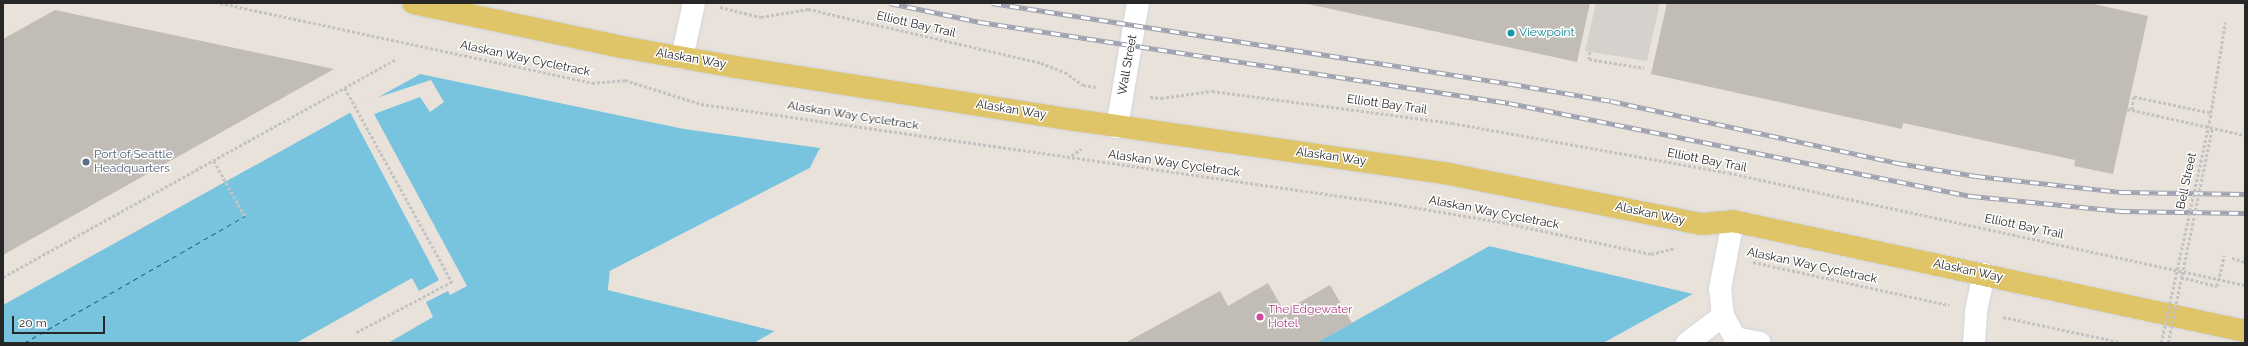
<!DOCTYPE html>
<html>
<head>
<meta charset="utf-8">
<style>
  body { margin:0 }
  #map { position:relative; width:2248px; height:346px; overflow:hidden; background:#e8e2da; font-family:Raleway,sans-serif }
  div>[style] { position:absolute }
  [style*='--x'] { left:calc(var(--x)*1px); top:calc(var(--y)*1px); width:calc(var(--w)*1px); rotate:calc(var(--a)*1deg) }
  .plaza>* { inset:0; background:#d5d1cc }
  .water>* { inset:0; background:#78c4df }
  .pier>* { inset:0; background:#e8e2da }
  .ferry>* { height:1px; margin-top:-0.5px; transform-origin:0; background:repeating-linear-gradient(90deg,#1c6287 0 5px,transparent 0 9px) }
  .building>* { inset:0; background:#c1bcb6 }
  .path>* { height:2.5px; margin-top:-1.25px; transform-origin:0; background:repeating-linear-gradient(90deg,#c3c3c3 0 3px,transparent 0 5px) }
  .roads { filter:drop-shadow(0 0 1px #d0d3df) drop-shadow(0 0 1px #d0d3df) }
  .minor>* { height:22px; margin:-11px; padding:0 11px; transform-origin:11px; border-radius:11px; background:#fff }
  .major>* { height:22px; margin:-11px; padding:0 11px; transform-origin:11px; border-radius:11px; background:#dfc468 }
  .rail>* { height:4.5px; margin-top:-2.25px; transform-origin:0; background:repeating-linear-gradient(90deg,#fff 0 9px,#9ea1b0 0 18px); box-sizing:border-box; border-block:1px solid #9ea1b0 }
  .path-bridge>* { height:2.5px; margin-top:-1.25px; transform-origin:0; background:repeating-linear-gradient(90deg,#c3c3c3 0 3px,transparent 0 5px) }
  .dots>* { width:11px; height:11px; translate:-50% -50%; box-sizing:border-box; border:2px solid #fff; border-radius:50% }
  span { translate:-50% -50%; white-space:nowrap; text-align:center; line-height:1.15; -webkit-text-stroke:3px #fff; paint-order:stroke }
  .street-label { font-size:12px; color:#272727 }
  .culture-label { font-size:12px; color:#0d838f }
  .left { translate:0 -50%; text-align:left }
  .service-label { font-size:12px; color:#4e5e75 }
  .hotel-label { font-size:12px; color:#b23c85 }
  .frame { position:absolute; inset:0; border:4px solid #272727; pointer-events:none }
  .scale { position:absolute; left:12px; top:316px; width:93px; height:18px; box-sizing:border-box; border:2px solid #272727; border-top:0; padding-left:5px; font-size:12px; line-height:14px; white-space:nowrap; color:#272727; -webkit-text-stroke:3px #fff; paint-order:stroke }
</style>
</head>
<body>
<div id="map">
  <div class="plaza">
    <i style="clip-path:polygon(1596px 3px,1660px 3px,1647px 61px,1585px 51px)"></i>
  </div>
  <div class="water">
    <i style="clip-path:polygon(420px 74px,684px 129px,820px 148px,810px 168px,610px 271px,608px 290px,775px 331px,754px 343px,3px 343px,3px 305px)"></i>
    <i style="clip-path:polygon(1489px 246px,1693px 294px,1603px 343px,1316px 343px)"></i>
  </div>
  <div class="pier">
    <i style="clip-path:polygon(417px 73px,420px 74px,376px 98px,431px 80px,444px 102px,430px 112px,420px 97px,374px 114px,467px 286px,450px 295px,448px 291px,426px 302px,433px 317px,388px 343px,296px 343px,412px 278px,419px 291px,439px 280px,350px 112px,3px 305px)"></i>
    <i style="clip-path:polygon(820px 148px,811px 170px,611px 272px,610px 288px,776px 329px,777px 333px,754px 343px,775px 331px,608px 290px,610px 271px,810px 168px)"></i>
    <i style="clip-path:polygon(1486px 246px,1489px 246px,1314px 343px,1315px 341px)"></i>
    <i style="clip-path:polygon(1693px 294px,1695px 294px,1603px 343px)"></i>
  </div>
  <div class="ferry">
    <i style="--x:24;--y:343;--w:255;--a:-29.9"></i>
  </div>
  <div class="building">
    <i style="clip-path:polygon(1303px 3px,1590px 3px,1577px 62px)"></i>
    <i style="clip-path:polygon(1667px 3px,2089px 3px,2148px 16px,2113px 174px,2074px 166px,2075px 160px,1903px 123px,1902px 129px,1651px 74px)"></i>
    <i style="clip-path:polygon(55px 10px,334px 69px,3px 255px,3px 39px)"></i>
    <i style="clip-path:polygon(1268px 283px,1284px 311px,1330px 285px,1352px 323px,1316px 343px,1125px 343px,1220px 291px,1228px 306px)"></i>
  </div>
  <div class="path">
    <i style="--x:220;--y:3;--w:381;--a:12.1"></i>
    <i style="--x:592;--y:83;--w:33;--a:-5"></i>
    <i style="--x:625;--y:80;--w:80;--a:17.5"></i>
    <i style="--x:701;--y:104;--w:695;--a:8.19"></i>
    <i style="--x:1389;--y:203;--w:119;--a:9.7"></i>
    <i style="--x:1506;--y:223;--w:148;--a:12.1"></i>
    <i style="--x:1651;--y:254;--w:25;--a:-14"></i>
    <i style="--x:720;--y:7;--w:42;--a:13.7"></i>
    <i style="--x:761;--y:17;--w:48;--a:-9.7"></i>
    <i style="--x:808;--y:9;--w:239;--a:13"></i>
    <i style="--x:1041;--y:63;--w:26;--a:21"></i>
    <i style="--x:1065;--y:72;--w:22;--a:36"></i>
    <i style="--x:1083;--y:85;--w:13;--a:9"></i>
    <i style="--x:1590;--y:52;--w:7;--a:98"></i>
    <i style="--x:1589;--y:59;--w:56;--a:9.3"></i>
    <i style="--x:345;--y:88;--w:222;--a:61.1"></i>
    <i style="--x:452;--y:282;--w:109;--a:152"></i>
    <i style="--x:1150;--y:97;--w:11;--a:5"></i>
    <i style="--x:1161;--y:98;--w:51;--a:-7.8"></i>
    <i style="--x:1212;--y:91;--w:242;--a:7.6"></i>
    <i style="--x:1452;--y:123;--w:281;--a:10.2"></i>
    <i style="--x:1729;--y:173;--w:528;--a:12.25"></i>
    <i style="--x:2127;--y:109;--w:5;--a:11"></i>
    <i style="--x:2210;--y:113;--w:78;--a:-168.1"></i>
    <i style="--x:2134;--y:97;--w:13;--a:99"></i>
    <i style="--x:2132;--y:110;--w:116;--a:12.5"></i>
    <i style="--x:2210;--y:118;--w:97;--a:-81.1"></i>
    <i style="--x:1067;--y:158;--w:17;--a:-33"></i>
    <i style="--x:214;--y:161;--w:63;--a:60.6"></i>
    <i style="--x:2232;--y:258;--w:14;--a:17"></i>
    <i style="--x:1753;--y:262;--w:201;--a:12.4"></i>
    <i style="--x:3;--y:277;--w:448;--a:-29"></i>
    <i style="--x:2003;--y:317;--w:124;--a:12.1"></i>
  </div>
  <div class="roads">
    <div class="minor">
      <i style="--x:682;--y:58;--w:56;--a:-77.7"></i>
      <i style="--x:1117;--y:127;--w:126;--a:-80.4"></i>
      <i style="--x:1723;--y:316;--w:25;--a:61"></i>
      <i style="--x:1735;--y:338;--w:25;--a:11"></i>
      <i style="--x:1687;--y:343;--w:45;--a:-36.9"></i>
      <i style="--x:1723;--y:316;--w:27;--a:-96"></i>
      <i style="--x:1720;--y:289;--w:69;--a:-79.2"></i>
      <i style="--x:1974;--y:343;--w:32;--a:-86"></i>
      <i style="--x:1976;--y:311;--w:38;--a:-78"></i>
    </div>
    <div class="major">
      <i style="--x:413;--y:3;--w:214;--a:11.9"></i>
      <i style="--x:622;--y:47;--w:116;--a:10"></i>
      <i style="--x:736;--y:67;--w:343;--a:8.9"></i>
      <i style="--x:1075;--y:120;--w:378;--a:8.2"></i>
      <i style="--x:1449;--y:174;--w:257;--a:11.2"></i>
      <i style="--x:1701;--y:224;--w:32;--a:-5"></i>
      <i style="--x:1733;--y:221;--w:524;--a:12.13"></i>
    </div>
  </div>
  <div class="rail">
    <i style="--x:890;--y:3;--w:92;--a:11.9"></i>
    <i style="--x:980;--y:22;--w:535;--a:8.71"></i>
    <i style="--x:1509;--y:103;--w:472;--a:11.4"></i>
    <i style="--x:1972;--y:196;--w:150;--a:5.7"></i>
    <i style="--x:2121;--y:211;--w:124;--a:0.9"></i>
    <i style="--x:992;--y:3;--w:526;--a:8.85"></i>
    <i style="--x:1512;--y:84;--w:100;--a:9.7"></i>
    <i style="--x:1611;--y:101;--w:294;--a:12.2"></i>
    <i style="--x:1898;--y:163;--w:79;--a:9.5"></i>
    <i style="--x:1976;--y:176;--w:147;--a:6.3"></i>
    <i style="--x:2122;--y:192;--w:123;--a:0.9"></i>
  </div>
  <div class="path-bridge">
    <i style="--x:2181;--y:277;--w:37;--a:14"></i>
    <i style="--x:2217;--y:286;--w:31;--a:-77"></i>
    <i style="--x:2161;--y:343;--w:230;--a:-77.7"></i>
    <i style="--x:2168;--y:343;--w:219;--a:-78.4"></i>
  </div>
  <div class="dots">
    <i style="left:1511px;top:33px;background:#0f9aa8"></i>
    <i style="left:86px;top:162px;background:#5c6f8a"></i>
    <i style="left:1260px;top:317px;background:#d1479c"></i>
  </div>
  <div class="street-label">
    <span style="left:916px;top:25px;rotate:13deg">Elliott Bay Trail</span>
    <span style="left:525px;top:59px;rotate:12deg">Alaskan Way Cycletrack</span>
    <span style="left:691px;top:59px;rotate:10deg">Alaskan Way</span>
    <span style="left:1128px;top:65px;rotate:-80deg">Wall Street</span>
    <span style="left:1387px;top:105px;rotate:8deg">Elliott Bay Trail</span>
    <span style="left:1011px;top:110px;rotate:9deg">Alaskan Way</span>
    <span style="left:853px;top:116px;rotate:9deg">Alaskan Way Cycletrack</span>
    <span style="left:1331px;top:157px;rotate:8deg">Alaskan Way</span>
    <span style="left:1707px;top:161px;rotate:11deg">Elliott Bay Trail</span>
    <span style="left:1174px;top:164px;rotate:8deg">Alaskan Way Cycletrack</span>
    <span style="left:2187px;top:181px;rotate:-78deg">Bell Street</span>
    <span style="left:1494px;top:213px;rotate:11deg">Alaskan Way Cycletrack</span>
    <span style="left:1650px;top:214px;rotate:12deg">Alaskan Way</span>
    <span style="left:2024px;top:227px;rotate:12deg">Elliott Bay Trail</span>
    <span style="left:1812px;top:266px;rotate:12deg">Alaskan Way Cycletrack</span>
    <span style="left:1968px;top:271px;rotate:12deg">Alaskan Way</span>
  </div>
  <div class="culture-label">
    <span class="left" style="left:1519px;top:33px">Viewpoint</span>
  </div>
  <div class="service-label">
    <span class="left" style="left:94px;top:162px">Port of Seattle<br>Headquarters</span>
  </div>
  <div class="hotel-label">
    <span class="left" style="left:1268px;top:317px">The Edgewater<br>Hotel</span>
  </div>
  <div class="frame"></div>
  <div class="scale">20 m</div>
</div>
</body>
</html>
